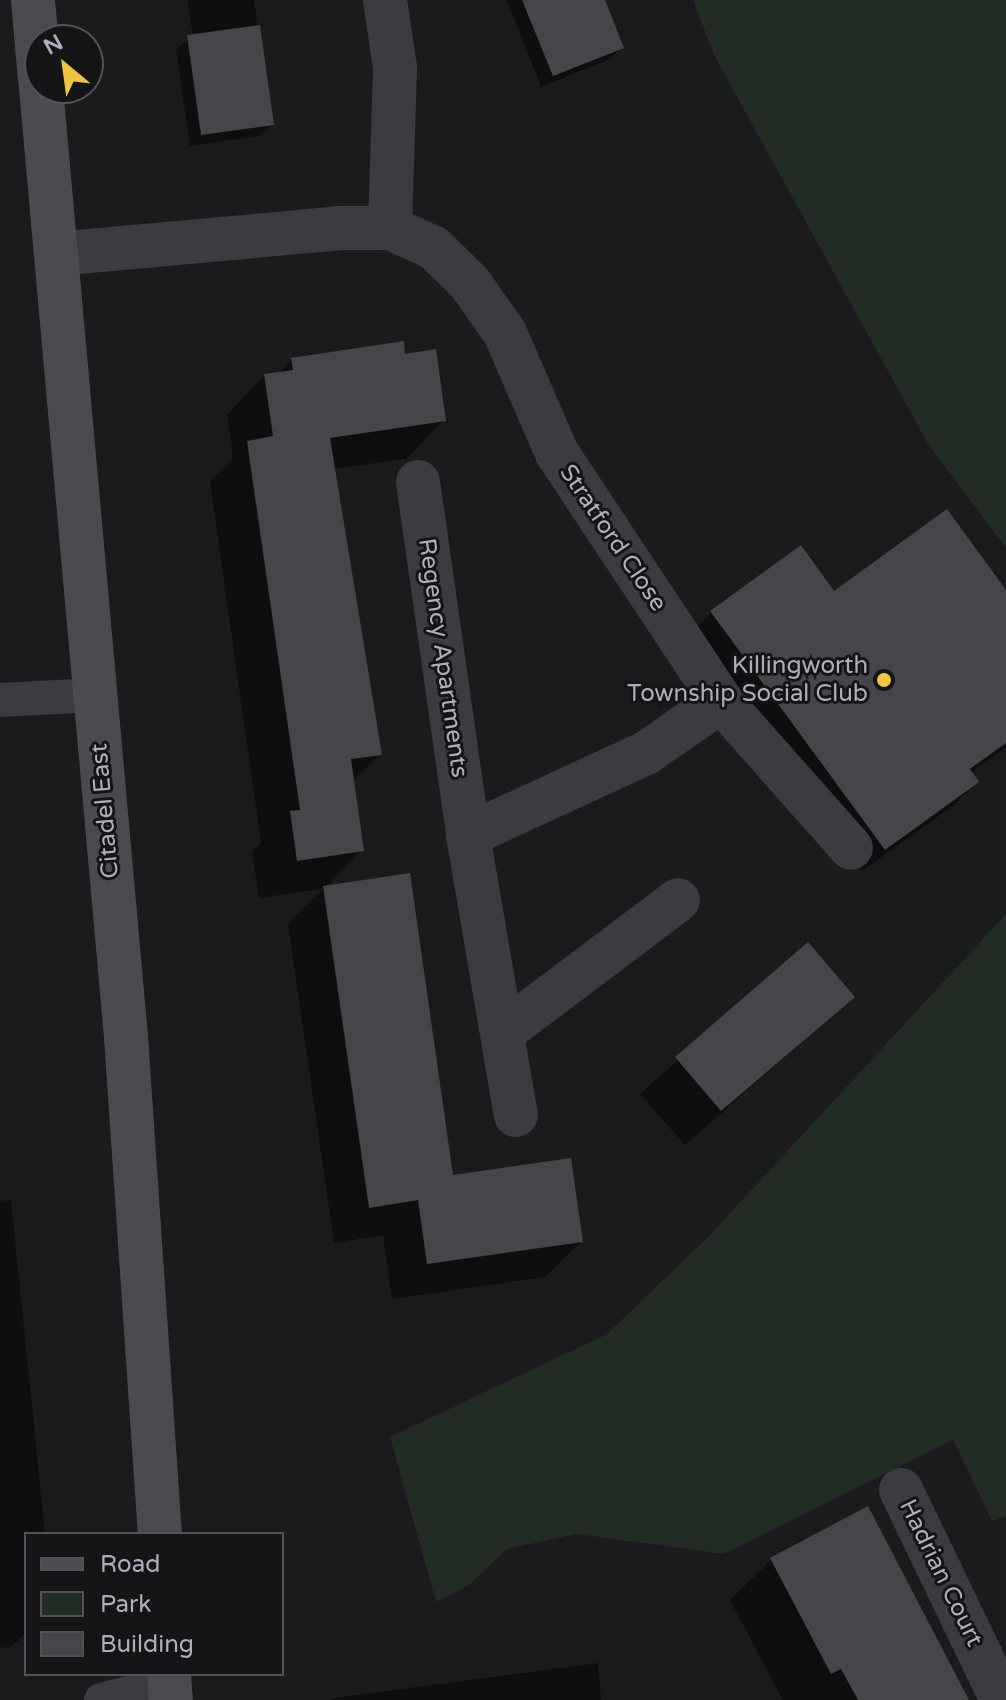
<!DOCTYPE html>
<html>
<head>
<meta charset="utf-8">
<style>
  body { margin:0 }
  #map { position:relative; width:1006px; height:1700px; overflow:hidden; background:#1b1a1d; font-family:"Varela Round",sans-serif }
  div>[style] { position:absolute }
  [style*='--x'] { left:calc(var(--x)*1px); top:calc(var(--y)*1px); width:calc(var(--w)*1px); rotate:calc(var(--a)*1deg) }
  .green>* { inset:0; background:#222b24 }
  .shadow>* { inset:0; background:#0007 }
  .building>* { inset:0; background:#45454a }
  .lane>* { height:34px; margin:-17px; padding:0 17px; transform-origin:17px; border-radius:17px; background:#3b3c41 }
  .street>* { height:44px; margin:-22px; padding:0 22px; transform-origin:22px; border-radius:22px; background:#3b3c41 }
  .secondary>* { height:44px; margin:-22px; padding:0 22px; transform-origin:22px; border-radius:22px; background:#494b51 }
  .dots>* { width:22px; height:22px; translate:-50% -50%; box-sizing:border-box; border:4px solid #151518; border-radius:50% }
  span { translate:-50% -50%; white-space:nowrap; text-align:center; line-height:1.15; -webkit-text-stroke:6px #151518; paint-order:stroke }
  .street-label { font-size:24px; color:#adb0bc }
  .poi-label { font-size:24px; color:#adb0bc }
  .right { translate:-100% -50%; text-align:right }
  .legend { position:absolute; left:24px; top:1532px; width:260px; height:144px; box-sizing:border-box; background:#151518; border:2px solid #52535a; margin:0; padding:10px 14px; list-style:none; font-size:24px; color:#adb0bc }
  .legend li { display:flex; align-items:center; gap:16px; height:40px }
  .legend b { width:40px; border:2px solid #52535a }
  .north { position:absolute; left:24px; top:24px; width:80px; height:80px; box-sizing:border-box; background:#151518; border:2px solid #52535a; border-radius:50%; rotate:331deg; font-size:22px; font-weight:700; line-height:32px; text-align:center; color:#adb0bc }
  .north::after { content:''; display:block; margin:auto; width:28px; height:36px; background:#eec440; clip-path:polygon(50% 0,100% 100%,50% 72%,0 100%) }
</style>
</head>
<body>
<div id="map">
  <div class="green">
    <i style="clip-path:polygon(693px 0,1006px 0,1006px 548px,928px 444px,714px 55px)"></i>
    <i style="clip-path:polygon(1006px 914px,1006px 1516px,992px 1521px,953px 1440px,724px 1554px,577px 1534px,507px 1549px,469px 1585px,436px 1602px,390px 1437px,607px 1334px,709px 1236px)"></i>
  </div>
  <div class="shadow">
    <i style="clip-path:polygon(187px 0,254px 0,272px 125px,260px 136px,190px 146px,176px 49px,193px 36px)"></i>
    <i style="clip-path:polygon(507px 0,603px 0,621px 48px,610px 59px,541px 87px)"></i>
    <i style="clip-path:polygon(404px 356px,444px 420px,406px 459px,333px 469px,380px 754px,352px 782px,362px 850px,325px 888px,451px 1177px,581px 1242px,545px 1277px,392px 1299px,383px 1235px,334px 1243px,288px 924px,323px 889px,259px 898px,252px 851px,261px 843px,210px 482px,233px 458px,227px 414px,265px 375px,278px 374px,292px 359px)"></i>
    <i style="clip-path:polygon(1006px 594px,1006px 747px,970px 773px,977px 782px,954px 805px,862px 871px,689px 635px,712px 612px)"></i>
    <i style="clip-path:polygon(808px 944px,853px 997px,685px 1145px,640px 1094px)"></i>
    <i style="clip-path:polygon(11px 1200px,45px 1534px,26px 1534px,26px 1633px,11px 1647px,0 1648px,0 1201px)"></i>
    <i style="clip-path:polygon(867px 1509px,967px 1700px,783px 1700px,730px 1600px,771px 1560px)"></i>
    <i style="clip-path:polygon(598px 1663px,601px 1700px,331px 1700px,334px 1698px)"></i>
  </div>
  <div class="building">
    <i style="clip-path:polygon(522px 0,605px 0,624px 48px,553px 76px)"></i>
    <i style="clip-path:polygon(260px 25px,274px 125px,201px 135px,187px 35px)"></i>
    <i style="clip-path:polygon(404px 341px,405px 354px,436px 349px,446px 421px,330px 438px,382px 755px,351px 759px,364px 851px,297px 861px,290px 811px,300px 810px,247px 441px,273px 436px,264px 374px,293px 370px,291px 358px)"></i>
    <i style="clip-path:polygon(947px 509px,1006px 590px,1006px 743px,970px 769px,979px 782px,885px 850px,710px 611px,801px 545px,834px 591px)"></i>
    <i style="clip-path:polygon(410px 873px,453px 1175px,571px 1158px,583px 1242px,427px 1264px,418px 1200px,369px 1208px,323px 886px)"></i>
    <i style="clip-path:polygon(808px 942px,855px 997px,721px 1111px,675px 1057px)"></i>
    <i style="clip-path:polygon(868px 1506px,969px 1700px,858px 1700px,841px 1669px,831px 1674px,770px 1558px)"></i>
  </div>
  <div class="lane">
    <i style="--x:0;--y:700;--w:95;--a:-3"></i>
    <i style="--x:101;--y:1700;--w:71;--a:-14.6"></i>
  </div>
  <div class="street">
    <i style="--x:385;--y:0;--w:69;--a:81.6"></i>
    <i style="--x:395;--y:68;--w:160;--a:91.8"></i>
    <i style="--x:56;--y:254;--w:284;--a:-5.2"></i>
    <i style="--x:339;--y:228;--w:51;--a:0"></i>
    <i style="--x:390;--y:228;--w:48;--a:24.4"></i>
    <i style="--x:434;--y:248;--w:49;--a:44.2"></i>
    <i style="--x:469;--y:282;--w:62;--a:54.8"></i>
    <i style="--x:505;--y:333;--w:131;--a:66.6"></i>
    <i style="--x:557;--y:453;--w:297;--a:56.5"></i>
    <i style="--x:721;--y:701;--w:196;--a:48.5"></i>
    <i style="--x:418;--y:482;--w:357;--a:81.9"></i>
    <i style="--x:468;--y:835;--w:284;--a:80.3"></i>
    <i style="--x:468;--y:835;--w:196;--a:-24.7"></i>
    <i style="--x:646;--y:753;--w:91;--a:-34.7"></i>
    <i style="--x:503;--y:1032;--w:219;--a:-37"></i>
    <i style="--x:901;--y:1490;--w:233;--a:64.3"></i>
  </div>
  <div class="secondary">
    <i style="--x:33;--y:0;--w:80;--a:85"></i>
    <i style="--x:41;--y:88;--w:953;--a:84.88"></i>
    <i style="--x:126;--y:1037;--w:498;--a:86.1"></i>
    <i style="--x:169;--y:1674;--w:26;--a:86"></i>
  </div>
  <div class="dots">
    <i style="left:884px;top:680px;background:#eec440"></i>
  </div>
  <div class="street-label">
    <span style="left:613px;top:538px;rotate:56deg">Stratford Close</span>
    <span style="left:443px;top:658px;rotate:82deg">Regency Apartments</span>
    <span style="left:105px;top:811px;rotate:-95deg">Citadel East</span>
    <span style="left:941px;top:1573px;rotate:64deg">Hadrian Court</span>
  </div>
  <div class="poi-label">
    <span class="right" style="left:868px;top:680px">Killingworth<br>Township Social Club</span>
  </div>
  <ul class="legend">
  <li><b style="height:10px;background:#494b51"></b>Road</li>
  <li><b style="height:22px;background:#222b24"></b>Park</li>
  <li><b style="height:22px;background:#45454a"></b>Building</li>
  </ul>
  <div class="north">N</div>
</div>
</body>
</html>
